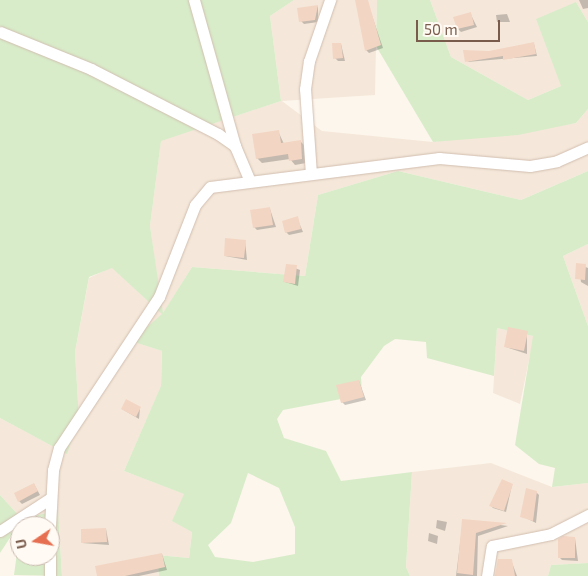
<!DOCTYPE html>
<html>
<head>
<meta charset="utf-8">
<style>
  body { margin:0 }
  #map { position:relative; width:588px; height:576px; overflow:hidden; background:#fdf6ec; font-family:"Exo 2",sans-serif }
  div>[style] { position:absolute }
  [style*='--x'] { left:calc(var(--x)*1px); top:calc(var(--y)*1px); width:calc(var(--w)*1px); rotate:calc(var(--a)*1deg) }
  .residential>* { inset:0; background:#f5e8da }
  .green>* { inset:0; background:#d8ecc9 }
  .shadow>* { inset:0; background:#0003 }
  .building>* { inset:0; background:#f3d5c3 }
  .roads { filter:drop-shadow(0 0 1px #d1beb0) drop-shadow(0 0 1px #d1beb0) }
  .minor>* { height:11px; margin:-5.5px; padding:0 5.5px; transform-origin:5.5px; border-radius:5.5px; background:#fff }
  span { translate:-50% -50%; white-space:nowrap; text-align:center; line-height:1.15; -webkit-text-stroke:4.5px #fffaf3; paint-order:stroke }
  .north { position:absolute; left:10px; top:516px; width:50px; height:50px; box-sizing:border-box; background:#fffaf3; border:1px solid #cabbb1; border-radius:50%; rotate:258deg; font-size:14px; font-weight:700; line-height:20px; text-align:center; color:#7a5c4d }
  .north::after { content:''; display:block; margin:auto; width:18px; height:22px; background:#e76f51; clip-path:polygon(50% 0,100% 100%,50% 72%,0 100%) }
  .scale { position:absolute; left:416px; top:20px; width:84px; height:22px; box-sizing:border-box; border:2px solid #7a5c4d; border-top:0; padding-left:6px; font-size:15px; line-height:18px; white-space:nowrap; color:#7a5c4d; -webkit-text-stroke:4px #fffaf3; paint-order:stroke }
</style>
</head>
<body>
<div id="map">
  <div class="residential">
    <i style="clip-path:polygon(294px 0,377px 0,375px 95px,282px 101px,322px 131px,433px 142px,576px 123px,588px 109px,588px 171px,521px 200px,398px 171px,318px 195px,305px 276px,192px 267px,163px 314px,132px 341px,162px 351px,161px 387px,124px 471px,185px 494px,192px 532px,189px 558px,157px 555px,159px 576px,62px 576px,58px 510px,22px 519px,0 495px,0 418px,66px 453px,79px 419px,75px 352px,89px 278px,112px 267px,162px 313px,150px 226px,161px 140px,281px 101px,270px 16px)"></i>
    <i style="clip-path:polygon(430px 0,588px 0,588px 22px,576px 2px,561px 86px,528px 100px,451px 57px)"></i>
    <i style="clip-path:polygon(588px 244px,588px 326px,563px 256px)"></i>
    <i style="clip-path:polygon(497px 328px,534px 336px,520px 404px,493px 393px)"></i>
    <i style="clip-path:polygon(491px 463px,552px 487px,588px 483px,588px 563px,551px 565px,548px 576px,410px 576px,406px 567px,412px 472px)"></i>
  </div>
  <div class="green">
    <i style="clip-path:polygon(evenodd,0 0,294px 0,270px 16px,281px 101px,161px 141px,150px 226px,163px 313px,192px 267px,305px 276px,318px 195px,398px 171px,521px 200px,588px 171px,588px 244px,563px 256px,588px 326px,588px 483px,552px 487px,555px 468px,539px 464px,515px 445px,533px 336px,497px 328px,494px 376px,427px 358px,426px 342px,395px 339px,384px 346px,361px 377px,362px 395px,283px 410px,277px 419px,284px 438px,326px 451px,341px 481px,412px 472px,406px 567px,410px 576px,159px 576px,157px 555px,189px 558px,192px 532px,172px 521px,184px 494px,124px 471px,161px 386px,162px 351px,131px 341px,162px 314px,112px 268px,89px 277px,75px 352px,79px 419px,67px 454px,0 418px,0 0,248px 473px,279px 488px,295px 527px,295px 554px,253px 562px,215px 557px,208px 545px,231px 523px,248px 473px)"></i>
    <i style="clip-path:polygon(377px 0,430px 0,451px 57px,528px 100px,561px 86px,536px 19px,576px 2px,588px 22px,588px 109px,576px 123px,518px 135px,433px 142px,376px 46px)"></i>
    <i style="clip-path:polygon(0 495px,22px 519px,58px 510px,62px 576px,14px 575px,20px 531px,20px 556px,50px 556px,50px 526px,21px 526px,21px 521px,0 553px)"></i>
    <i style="clip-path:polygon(588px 563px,588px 576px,548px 576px,551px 565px)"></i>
  </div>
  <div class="shadow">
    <i style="clip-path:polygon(579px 0,588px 0,588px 8px,583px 9px)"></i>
    <i style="clip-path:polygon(318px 6px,318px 22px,304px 24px,301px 21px)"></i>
    <i style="clip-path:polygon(369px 7px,383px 48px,369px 53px,366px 50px)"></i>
    <i style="clip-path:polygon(470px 13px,477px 27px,461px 32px,458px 29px)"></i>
    <i style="clip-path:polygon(507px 14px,510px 22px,497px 22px,496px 15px)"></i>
    <i style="clip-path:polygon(341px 44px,345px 61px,338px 61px,335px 58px)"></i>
    <i style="clip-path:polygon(534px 44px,537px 56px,467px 62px,489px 52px)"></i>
    <i style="clip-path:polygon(278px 131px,284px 144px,301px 142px,305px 146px,306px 163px,295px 165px,290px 159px,262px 163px,257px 158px)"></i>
    <i style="clip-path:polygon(270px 209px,276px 227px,257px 230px,254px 227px)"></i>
    <i style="clip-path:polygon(297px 218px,303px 232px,289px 235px,286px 232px)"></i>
    <i style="clip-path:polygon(245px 241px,247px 260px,225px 256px)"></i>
    <i style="clip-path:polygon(578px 264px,588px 268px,588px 286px,581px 282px)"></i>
    <i style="clip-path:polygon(287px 265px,300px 270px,298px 286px,285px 282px)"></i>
    <i style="clip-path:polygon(527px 333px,527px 354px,506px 347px)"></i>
    <i style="clip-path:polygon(359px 381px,366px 400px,345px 405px,342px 402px)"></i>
    <i style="clip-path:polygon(140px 408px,139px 419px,122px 409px)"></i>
    <i style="clip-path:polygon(34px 484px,40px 495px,22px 504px,19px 501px)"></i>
    <i style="clip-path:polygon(512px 485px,506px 512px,493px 508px,491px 506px)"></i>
    <i style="clip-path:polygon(536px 492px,539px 495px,536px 523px,522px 516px)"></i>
    <i style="clip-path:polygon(437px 520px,447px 522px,445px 531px,436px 528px)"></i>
    <i style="clip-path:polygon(463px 520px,508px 526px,478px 536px,477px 576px,456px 576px)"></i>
    <i style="clip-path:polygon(106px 529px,109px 545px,82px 543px)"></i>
    <i style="clip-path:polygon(429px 533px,438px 536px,437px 544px,428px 541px)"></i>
    <i style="clip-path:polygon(575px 538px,578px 561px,562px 560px,559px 557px)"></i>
    <i style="clip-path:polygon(162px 554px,167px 570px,139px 576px,98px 576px)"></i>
    <i style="clip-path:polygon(511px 560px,517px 576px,539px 576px,495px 576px)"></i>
  </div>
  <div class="building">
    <i style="clip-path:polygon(355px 0,368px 0,381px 45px,365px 51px)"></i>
    <i style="clip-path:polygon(318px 5px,315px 20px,299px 22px,297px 8px)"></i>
    <i style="clip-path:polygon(471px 12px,474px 25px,457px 29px,453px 17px)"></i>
    <i style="clip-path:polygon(534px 42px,536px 54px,503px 60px,503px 56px,465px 62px,463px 50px,489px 51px)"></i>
    <i style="clip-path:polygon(332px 43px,341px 43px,343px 58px,333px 59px)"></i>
    <i style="clip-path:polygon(279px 130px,281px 143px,301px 140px,302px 159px,289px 161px,288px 154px,256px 159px,252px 134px)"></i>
    <i style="clip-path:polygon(270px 207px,273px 225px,253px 228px,250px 210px)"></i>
    <i style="clip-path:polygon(298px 216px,301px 229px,285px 233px,282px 221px)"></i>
    <i style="clip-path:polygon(225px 238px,246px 240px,244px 258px,224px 256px)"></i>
    <i style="clip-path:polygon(576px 263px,586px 264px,585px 280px,575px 279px)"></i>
    <i style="clip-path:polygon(286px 264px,297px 265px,295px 284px,283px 282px)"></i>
    <i style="clip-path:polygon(508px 327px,528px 331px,524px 351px,504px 347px)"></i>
    <i style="clip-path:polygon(359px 380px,364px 397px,341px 403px,336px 385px)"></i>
    <i style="clip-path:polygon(126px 399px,141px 407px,136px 417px,121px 409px)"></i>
    <i style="clip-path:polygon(502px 479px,513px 484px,504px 511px,489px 506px)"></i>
    <i style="clip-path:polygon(34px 483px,38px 491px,18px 502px,14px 493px)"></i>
    <i style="clip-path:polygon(526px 488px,537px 491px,533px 521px,520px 517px)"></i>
    <i style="clip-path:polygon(462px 519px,507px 523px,476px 533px,473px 575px,457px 573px)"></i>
    <i style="clip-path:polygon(106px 528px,107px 542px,81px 543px,81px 529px)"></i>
    <i style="clip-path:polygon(563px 536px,575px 537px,575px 558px,558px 558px,558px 539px)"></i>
    <i style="clip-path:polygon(162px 553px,165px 567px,125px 576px,97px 576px,95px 566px)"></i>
    <i style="clip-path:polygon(498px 559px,512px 559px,515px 576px,495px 576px)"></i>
  </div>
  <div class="roads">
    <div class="minor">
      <i style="--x:194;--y:0;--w:152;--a:74.3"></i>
      <i style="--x:0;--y:32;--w:98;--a:22.1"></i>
      <i style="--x:91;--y:69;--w:143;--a:27.1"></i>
      <i style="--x:218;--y:134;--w:21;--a:35"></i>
      <i style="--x:235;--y:146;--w:36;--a:67"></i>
      <i style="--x:311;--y:174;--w:85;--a:-94"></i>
      <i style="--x:305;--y:89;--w:28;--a:-82"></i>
      <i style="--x:309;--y:61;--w:65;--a:-71"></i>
      <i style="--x:50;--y:526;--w:56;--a:-86.9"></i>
      <i style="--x:53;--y:470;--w:23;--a:-75"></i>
      <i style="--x:59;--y:448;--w:181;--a:-56.5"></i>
      <i style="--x:159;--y:297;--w:99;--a:-68.6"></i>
      <i style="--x:195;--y:205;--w:23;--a:-50"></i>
      <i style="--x:210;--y:187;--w:231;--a:-7.2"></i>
      <i style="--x:439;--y:158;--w:91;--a:5"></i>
      <i style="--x:530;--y:166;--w:27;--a:-10"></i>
      <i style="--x:557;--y:161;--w:34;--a:-24"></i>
      <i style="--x:0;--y:531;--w:59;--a:-33.1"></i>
      <i style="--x:50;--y:556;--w:20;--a:90"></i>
      <i style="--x:487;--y:576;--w:30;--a:-81"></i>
      <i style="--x:492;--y:546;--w:60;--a:-11.5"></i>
      <i style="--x:551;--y:534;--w:42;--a:-27.2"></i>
    </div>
  </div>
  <div class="north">U</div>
  <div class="scale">50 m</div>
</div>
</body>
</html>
